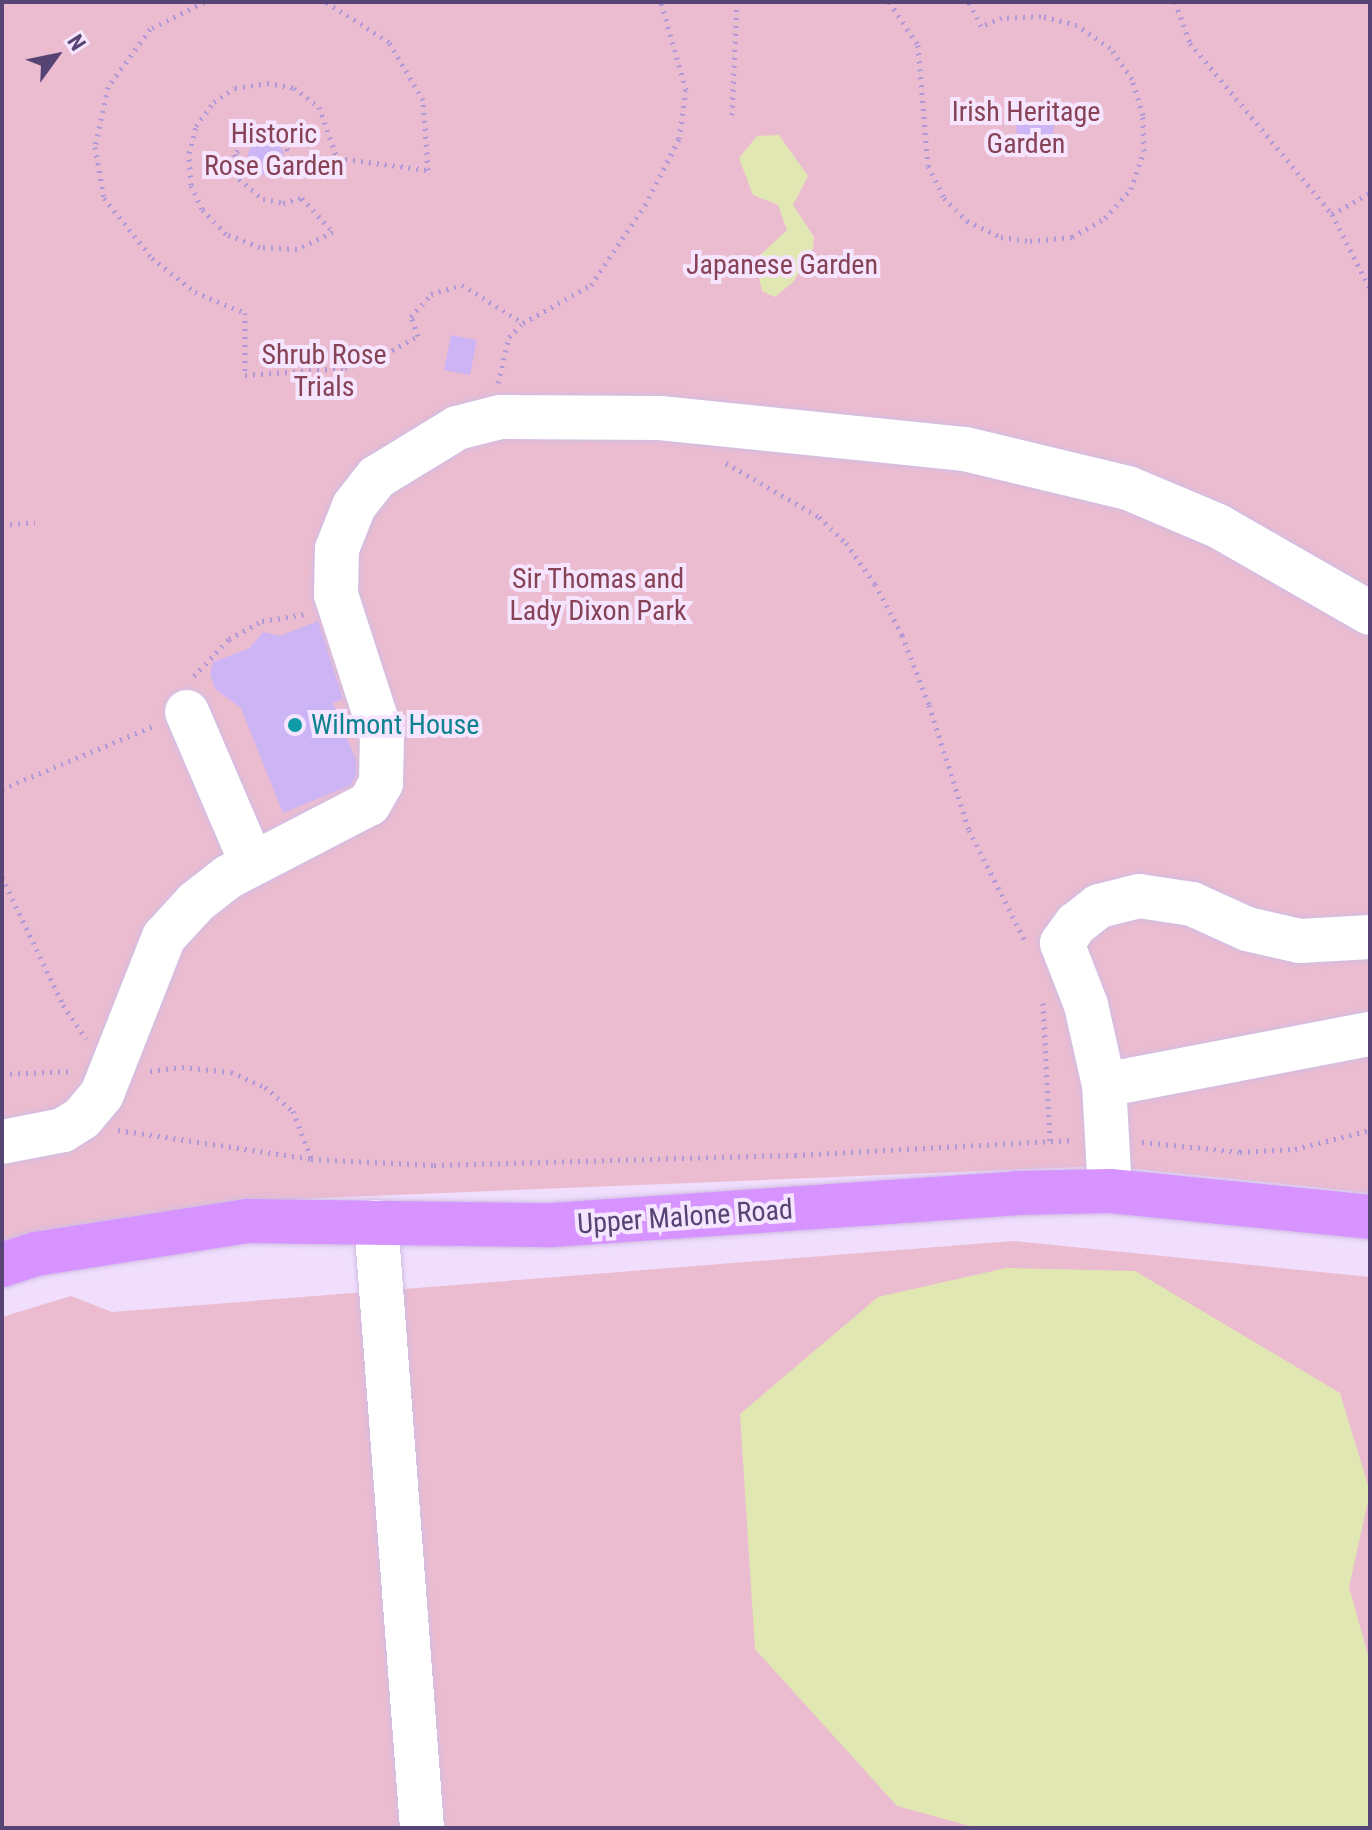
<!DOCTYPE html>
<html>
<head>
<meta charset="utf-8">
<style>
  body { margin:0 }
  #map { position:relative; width:1372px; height:1830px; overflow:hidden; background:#f1defd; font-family:"Roboto Condensed",sans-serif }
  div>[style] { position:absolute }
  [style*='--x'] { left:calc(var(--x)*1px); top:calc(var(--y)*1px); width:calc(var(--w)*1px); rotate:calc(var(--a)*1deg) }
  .green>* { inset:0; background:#ebbcd0 }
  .water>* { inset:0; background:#e0e7b2 }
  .building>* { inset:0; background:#cdb4f4 }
  .round { border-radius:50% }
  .path>* { height:5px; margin-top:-2.5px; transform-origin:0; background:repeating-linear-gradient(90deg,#b198d8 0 2px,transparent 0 8px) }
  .roads { filter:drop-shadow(0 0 2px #cfbde3) drop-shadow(0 0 2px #cfbde3) }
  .minor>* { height:44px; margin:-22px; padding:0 22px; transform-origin:22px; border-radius:22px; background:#fff }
  .major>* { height:44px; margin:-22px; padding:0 22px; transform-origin:22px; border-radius:22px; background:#d793ff }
  .dots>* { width:22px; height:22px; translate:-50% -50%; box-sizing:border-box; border:4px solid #f5e5ff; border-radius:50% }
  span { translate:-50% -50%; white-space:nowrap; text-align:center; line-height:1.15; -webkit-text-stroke:8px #f5e5ff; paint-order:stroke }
  .park-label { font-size:28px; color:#874256 }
  .culture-label { font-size:28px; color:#0d838f }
  .left { translate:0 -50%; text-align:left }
  .street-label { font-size:28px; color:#564574 }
  .frame { position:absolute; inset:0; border:4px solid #564574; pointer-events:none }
  .north { position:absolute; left:16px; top:16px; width:80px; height:80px; -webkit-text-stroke:6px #f5e5ff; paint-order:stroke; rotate:57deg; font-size:22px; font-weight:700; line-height:32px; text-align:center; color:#564574 }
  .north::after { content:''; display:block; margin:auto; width:28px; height:36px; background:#564574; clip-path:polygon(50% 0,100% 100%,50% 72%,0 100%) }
</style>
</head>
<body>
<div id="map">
  <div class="green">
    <i style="clip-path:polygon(2px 2px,1370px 2px,1370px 1193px,1105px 1166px,247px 1201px,2px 1247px)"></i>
    <i style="clip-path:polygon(1013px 1241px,1370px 1277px,1370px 1828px,2px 1828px,2px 1317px,71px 1296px,112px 1312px)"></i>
  </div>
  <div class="water">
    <i style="clip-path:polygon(779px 135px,808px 176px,793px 205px,814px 237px,813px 249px,793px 282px,775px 297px,762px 291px,755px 260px,787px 230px,778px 205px,753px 195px,739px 158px,757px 136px)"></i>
    <i style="clip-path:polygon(1006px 1268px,1135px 1271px,1340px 1393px,1370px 1492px,1349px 1587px,1370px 1662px,1370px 1828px,977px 1828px,897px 1806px,755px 1649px,740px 1414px,878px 1297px)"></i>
  </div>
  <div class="building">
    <i class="round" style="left:1016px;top:108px;width:38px;height:38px"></i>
    <i class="round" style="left:248px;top:139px;width:36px;height:36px"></i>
    <i style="clip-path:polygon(451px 335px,477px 340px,470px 375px,444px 370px)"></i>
    <i style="clip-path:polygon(318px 621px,343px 699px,333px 703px,356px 760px,356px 776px,351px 785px,283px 813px,241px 708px,215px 689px,210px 674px,213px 662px,250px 648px,263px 632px,280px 636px)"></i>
  </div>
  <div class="path">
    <i style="--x:204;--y:2;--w:60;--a:153.4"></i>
    <i style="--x:150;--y:29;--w:72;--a:125.9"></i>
    <i style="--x:108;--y:87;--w:61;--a:102.2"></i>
    <i style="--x:95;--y:147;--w:52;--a:80"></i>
    <i style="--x:104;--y:198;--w:77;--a:51.3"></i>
    <i style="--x:152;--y:258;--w:55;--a:38.3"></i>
    <i style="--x:195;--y:292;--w:54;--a:22.8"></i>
    <i style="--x:245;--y:313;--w:62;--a:90"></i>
    <i style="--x:245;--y:375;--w:100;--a:-4"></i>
    <i style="--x:345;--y:368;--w:34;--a:-17"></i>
    <i style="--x:378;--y:358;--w:46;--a:-28.8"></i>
    <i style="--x:418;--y:336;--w:20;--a:-110"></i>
    <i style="--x:411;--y:317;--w:30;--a:-49"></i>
    <i style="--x:431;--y:294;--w:32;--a:-16"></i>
    <i style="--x:462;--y:285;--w:72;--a:31.9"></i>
    <i style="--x:889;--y:2;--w:52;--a:56"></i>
    <i style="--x:918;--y:45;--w:121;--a:85.3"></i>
    <i style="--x:928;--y:166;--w:36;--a:63"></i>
    <i style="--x:944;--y:198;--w:33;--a:45"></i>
    <i style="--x:967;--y:221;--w:38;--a:25"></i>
    <i style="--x:1001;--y:237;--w:29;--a:8"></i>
    <i style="--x:1030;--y:241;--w:42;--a:-5.4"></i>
    <i style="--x:1072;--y:237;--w:38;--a:-30"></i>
    <i style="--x:1105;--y:218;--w:39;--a:-48"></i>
    <i style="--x:1131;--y:189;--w:40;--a:-71.1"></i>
    <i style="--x:1144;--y:151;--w:36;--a:-92"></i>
    <i style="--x:1143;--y:115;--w:38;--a:-107"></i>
    <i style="--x:1132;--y:79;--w:38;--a:-125"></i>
    <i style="--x:1110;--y:48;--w:40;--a:-145.1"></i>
    <i style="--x:1077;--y:25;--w:37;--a:-166"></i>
    <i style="--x:1041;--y:16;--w:39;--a:177"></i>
    <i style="--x:1002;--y:18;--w:22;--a:159"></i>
    <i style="--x:981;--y:26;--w:27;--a:-117"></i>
    <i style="--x:1175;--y:2;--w:44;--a:69.9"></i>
    <i style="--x:1190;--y:43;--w:222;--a:50.3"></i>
    <i style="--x:1332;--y:214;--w:84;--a:63.1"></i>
    <i style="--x:732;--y:115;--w:113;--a:-87.5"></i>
    <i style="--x:265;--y:156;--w:25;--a:5"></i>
    <i style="--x:290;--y:158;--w:19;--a:-108"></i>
    <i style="--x:284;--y:140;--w:21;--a:-151"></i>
    <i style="--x:266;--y:130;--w:20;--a:160"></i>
    <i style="--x:247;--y:137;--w:21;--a:125"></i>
    <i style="--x:235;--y:154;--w:25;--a:81"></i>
    <i style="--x:239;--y:179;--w:31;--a:40"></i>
    <i style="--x:263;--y:199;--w:20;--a:11"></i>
    <i style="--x:283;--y:203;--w:20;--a:-15"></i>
    <i style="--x:302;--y:198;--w:46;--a:47.6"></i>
    <i style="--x:333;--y:232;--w:40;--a:155"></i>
    <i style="--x:297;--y:249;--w:37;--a:-177"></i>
    <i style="--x:260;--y:247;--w:36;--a:-159"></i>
    <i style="--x:226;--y:234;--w:35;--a:-134"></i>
    <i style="--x:202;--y:209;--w:26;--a:-115"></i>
    <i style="--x:191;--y:185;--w:32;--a:-94"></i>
    <i style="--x:189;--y:153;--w:28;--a:-75"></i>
    <i style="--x:196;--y:126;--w:30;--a:-53"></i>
    <i style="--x:214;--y:102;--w:25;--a:-34"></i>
    <i style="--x:235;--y:88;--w:32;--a:-9"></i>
    <i style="--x:267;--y:83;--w:27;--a:10"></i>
    <i style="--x:294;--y:88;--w:31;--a:37"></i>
    <i style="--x:319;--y:107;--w:54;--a:70.6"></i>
    <i style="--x:337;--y:158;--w:92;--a:7.5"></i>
    <i style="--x:428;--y:170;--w:70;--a:-94.1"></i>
    <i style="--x:423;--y:100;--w:67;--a:-120.4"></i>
    <i style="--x:389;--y:42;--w:75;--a:-147.6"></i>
    <i style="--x:1332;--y:214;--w:43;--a:-28.9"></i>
    <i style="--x:498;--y:383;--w:47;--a:-76.6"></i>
    <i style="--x:509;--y:337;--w:20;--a:-45"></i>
    <i style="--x:523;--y:323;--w:78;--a:-29.2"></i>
    <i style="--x:591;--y:285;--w:97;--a:-56"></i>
    <i style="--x:645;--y:205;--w:74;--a:-62.7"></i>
    <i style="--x:679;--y:139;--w:49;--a:-81.9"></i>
    <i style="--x:686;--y:90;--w:91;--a:-105.9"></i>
    <i style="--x:726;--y:463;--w:108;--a:30.1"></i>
    <i style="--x:819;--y:517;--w:37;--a:44"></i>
    <i style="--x:846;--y:543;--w:50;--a:54.7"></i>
    <i style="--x:875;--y:584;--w:58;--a:62.1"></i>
    <i style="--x:902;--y:635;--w:75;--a:68.9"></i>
    <i style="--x:929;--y:705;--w:131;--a:72.3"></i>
    <i style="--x:969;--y:830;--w:122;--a:63.2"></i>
    <i style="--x:2;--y:525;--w:33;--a:-5"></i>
    <i style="--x:194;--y:676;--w:51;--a:-46.6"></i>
    <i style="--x:229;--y:639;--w:38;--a:-29"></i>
    <i style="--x:262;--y:621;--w:44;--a:-9.2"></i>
    <i style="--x:2;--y:789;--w:167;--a:-22.6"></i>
    <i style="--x:2;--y:877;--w:142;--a:64.5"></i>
    <i style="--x:63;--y:1005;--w:41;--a:55.9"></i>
    <i style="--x:1043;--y:1003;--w:138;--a:87.1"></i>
    <i style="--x:150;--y:1071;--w:32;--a:-7"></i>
    <i style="--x:182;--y:1067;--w:49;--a:5.8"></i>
    <i style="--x:231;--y:1072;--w:37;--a:24"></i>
    <i style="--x:265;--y:1087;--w:37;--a:41"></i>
    <i style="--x:293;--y:1111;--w:50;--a:69"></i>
    <i style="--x:2;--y:1074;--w:71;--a:-2.4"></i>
    <i style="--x:118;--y:1130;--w:195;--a:8.5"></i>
    <i style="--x:311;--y:1159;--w:123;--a:2.8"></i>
    <i style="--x:434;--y:1165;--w:361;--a:-1.6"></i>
    <i style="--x:795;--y:1155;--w:278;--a:-3.1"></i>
    <i style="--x:1142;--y:1142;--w:99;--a:5.8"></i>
    <i style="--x:1240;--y:1152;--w:55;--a:-3.1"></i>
    <i style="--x:1295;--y:1149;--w:77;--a:-14.2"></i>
  </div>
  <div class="roads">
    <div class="minor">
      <i style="--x:187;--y:712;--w:165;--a:66.8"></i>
      <i style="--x:1104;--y:1085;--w:271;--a:-10.9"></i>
      <i style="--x:2;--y:1142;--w:62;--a:-11.1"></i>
      <i style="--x:63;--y:1130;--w:22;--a:-32"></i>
      <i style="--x:82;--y:1118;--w:31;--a:-50"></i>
      <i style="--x:102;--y:1094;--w:169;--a:-68.5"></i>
      <i style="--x:164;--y:937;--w:47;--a:-47.6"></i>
      <i style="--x:196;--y:902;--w:41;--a:-38"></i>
      <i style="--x:228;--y:877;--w:159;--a:-27.4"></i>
      <i style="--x:369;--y:804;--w:24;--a:-60"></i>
      <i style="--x:381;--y:783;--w:46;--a:-88.8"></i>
      <i style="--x:382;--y:737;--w:149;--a:-107.9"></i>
      <i style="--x:336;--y:595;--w:46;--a:-88.8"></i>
      <i style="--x:337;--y:549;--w:46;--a:-68.4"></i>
      <i style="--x:354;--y:506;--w:37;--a:-52"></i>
      <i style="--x:377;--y:477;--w:94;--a:-31.5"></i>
      <i style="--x:457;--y:428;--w:44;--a:-14.3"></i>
      <i style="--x:500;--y:417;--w:160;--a:0.4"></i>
      <i style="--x:660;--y:418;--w:307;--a:5.8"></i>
      <i style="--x:965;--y:449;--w:168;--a:13.5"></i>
      <i style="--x:1128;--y:488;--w:98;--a:22.9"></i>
      <i style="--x:1218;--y:526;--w:175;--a:29.8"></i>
      <i style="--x:1110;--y:1191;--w:106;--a:-93.2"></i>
      <i style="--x:1104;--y:1085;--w:82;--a:-102.7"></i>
      <i style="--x:1086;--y:1005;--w:66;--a:-111.2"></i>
      <i style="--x:1062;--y:943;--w:24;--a:-54"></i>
      <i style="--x:1076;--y:924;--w:29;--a:-38"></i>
      <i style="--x:1099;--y:906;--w:41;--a:-14"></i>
      <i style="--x:1139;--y:896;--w:54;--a:8.6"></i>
      <i style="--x:1192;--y:904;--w:60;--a:24.4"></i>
      <i style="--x:1247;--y:929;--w:54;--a:12.8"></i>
      <i style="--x:1300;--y:941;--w:70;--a:-3.3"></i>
      <i style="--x:376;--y:1222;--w:608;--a:85.66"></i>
    </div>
    <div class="major">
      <i style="--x:2;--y:1265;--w:36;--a:-18"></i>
      <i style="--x:36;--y:1254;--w:214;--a:-8.9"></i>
      <i style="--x:247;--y:1221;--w:305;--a:0.8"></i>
      <i style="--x:552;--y:1225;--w:465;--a:-3.9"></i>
      <i style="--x:1016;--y:1193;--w:94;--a:-1.2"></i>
      <i style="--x:1110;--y:1191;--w:261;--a:5.7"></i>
    </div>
  </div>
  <div class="dots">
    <i style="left:295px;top:725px;background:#0f9aa8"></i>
  </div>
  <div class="park-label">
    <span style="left:1026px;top:128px">Irish Heritage<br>Garden</span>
    <span style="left:274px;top:150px">Historic<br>Rose Garden</span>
    <span style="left:782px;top:265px">Japanese Garden</span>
    <span style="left:324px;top:371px">Shrub Rose<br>Trials</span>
    <span style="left:598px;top:595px">Sir Thomas and<br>Lady Dixon Park</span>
  </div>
  <div class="culture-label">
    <span class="left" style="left:311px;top:725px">Wilmont House</span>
  </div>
  <div class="street-label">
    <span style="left:685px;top:1217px;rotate:-4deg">Upper Malone Road</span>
  </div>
  <div class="frame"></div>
  <div class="north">N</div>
</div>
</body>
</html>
